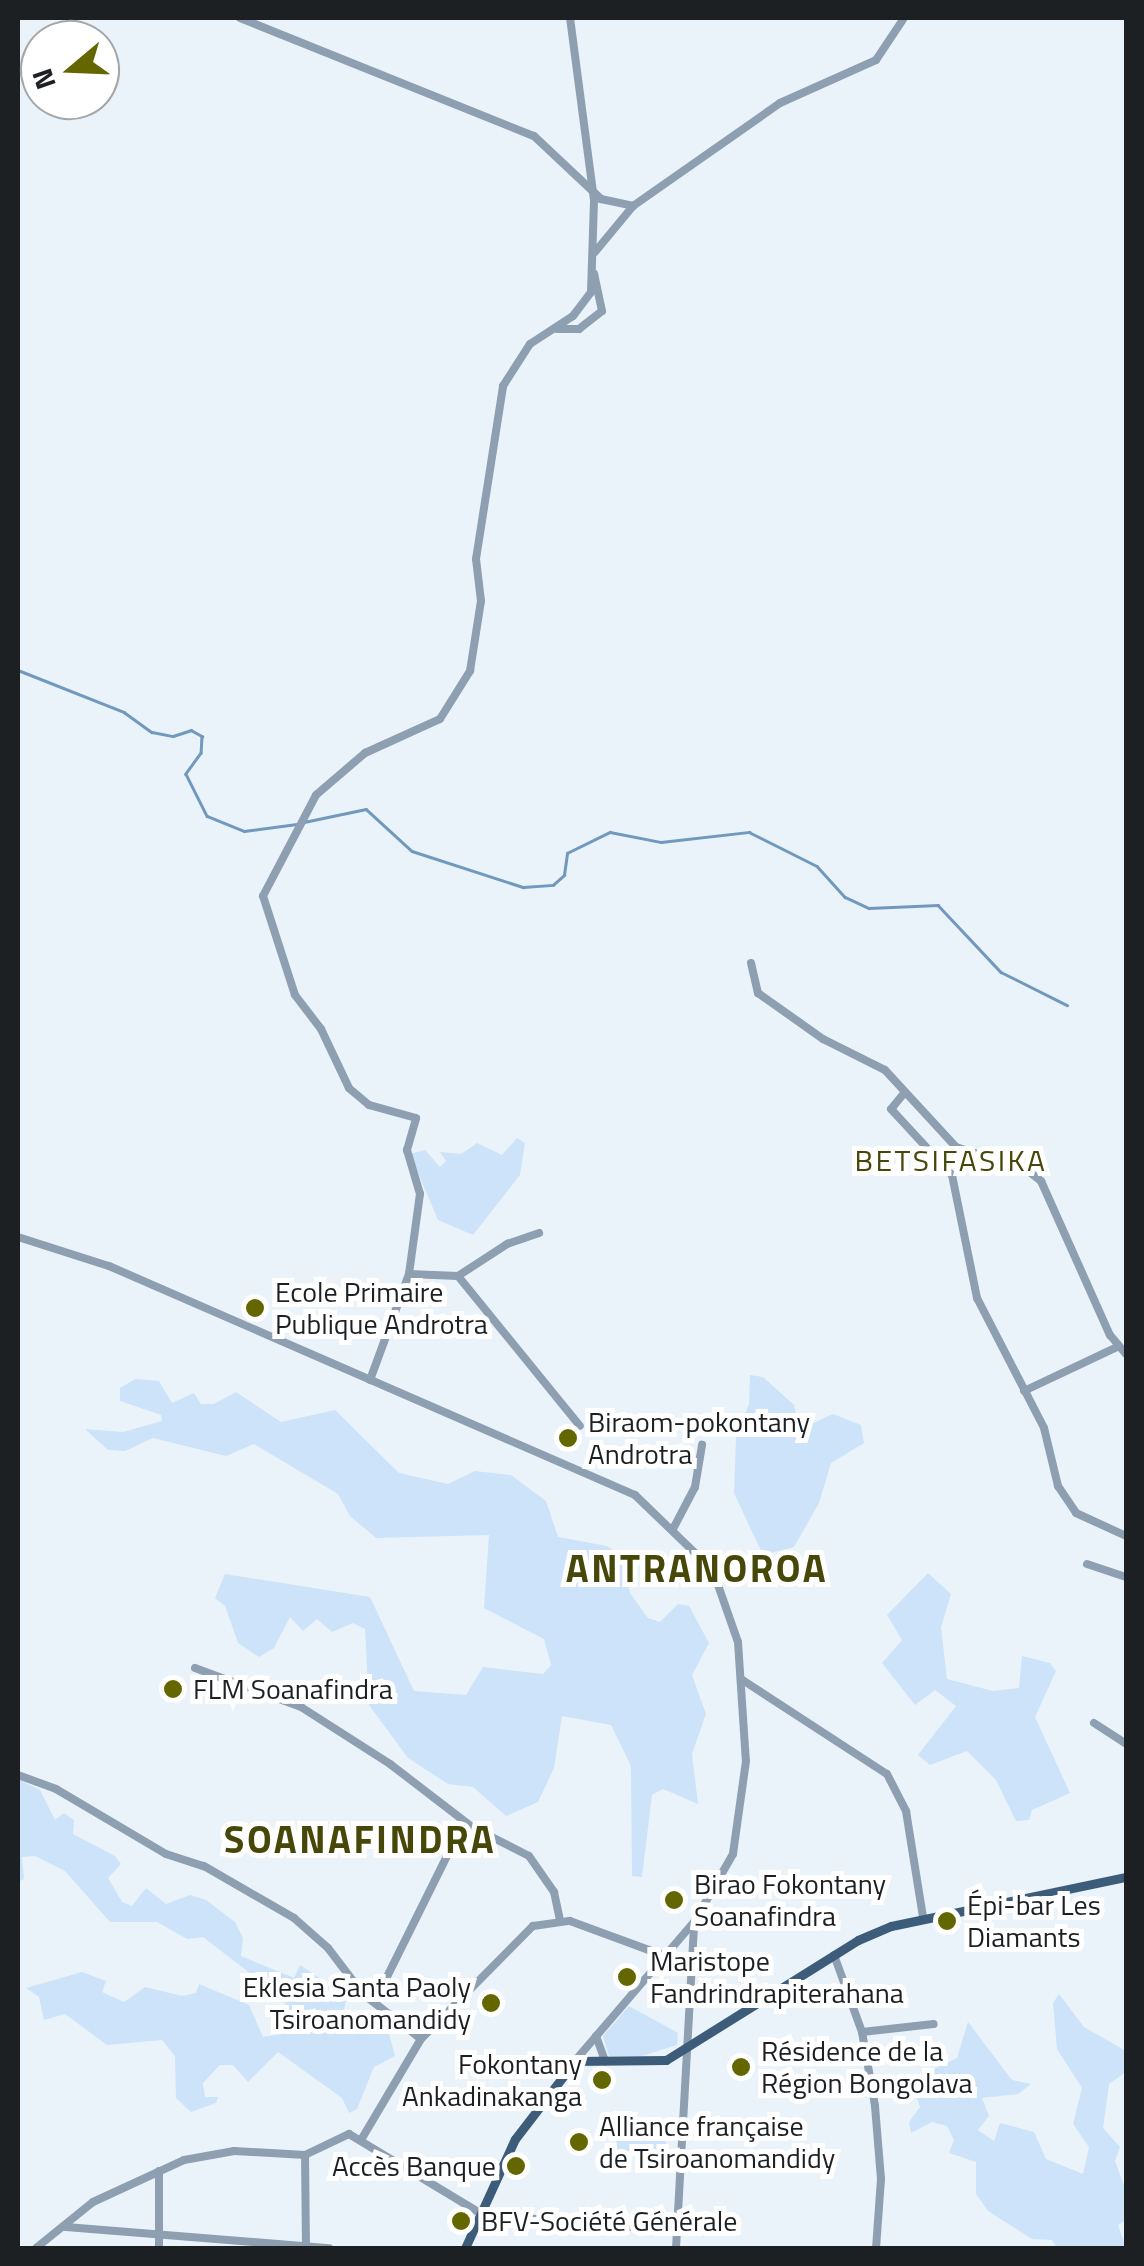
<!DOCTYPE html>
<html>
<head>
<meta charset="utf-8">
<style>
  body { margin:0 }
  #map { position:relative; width:1144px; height:2266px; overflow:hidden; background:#ebf3fa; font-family:"Titillium Web",sans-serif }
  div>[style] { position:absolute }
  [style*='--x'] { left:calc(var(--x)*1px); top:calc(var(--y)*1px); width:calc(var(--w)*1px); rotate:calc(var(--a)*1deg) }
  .green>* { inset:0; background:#cce3f9 }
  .stream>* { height:2.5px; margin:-1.25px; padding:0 1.25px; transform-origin:1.25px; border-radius:1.25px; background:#7198bd }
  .minor>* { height:8px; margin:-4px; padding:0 4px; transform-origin:4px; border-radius:4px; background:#8e9fb1 }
  .major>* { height:9px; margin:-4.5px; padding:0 4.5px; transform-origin:4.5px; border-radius:4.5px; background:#3d5c79 }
  .dots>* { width:28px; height:28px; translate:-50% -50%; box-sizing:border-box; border:5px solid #fff; border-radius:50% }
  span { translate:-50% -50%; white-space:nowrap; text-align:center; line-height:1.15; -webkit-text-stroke:10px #fff; paint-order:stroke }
  .poi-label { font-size:28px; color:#1d2022 }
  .left { translate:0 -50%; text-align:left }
  .right { translate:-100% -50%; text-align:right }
  .neighbourhood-label { font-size:30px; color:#464708; letter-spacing:2.5px }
  .district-label { font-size:38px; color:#464708; font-weight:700; letter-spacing:2.5px }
  .frame { position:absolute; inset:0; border:20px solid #1d2022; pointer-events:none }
  .north { position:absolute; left:20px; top:20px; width:100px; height:100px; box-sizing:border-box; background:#fff; border:2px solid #a5a6a7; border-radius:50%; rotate:251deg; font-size:28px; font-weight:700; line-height:40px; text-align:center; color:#1d2022 }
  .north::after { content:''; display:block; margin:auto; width:35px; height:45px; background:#646600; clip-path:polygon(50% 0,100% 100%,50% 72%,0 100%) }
</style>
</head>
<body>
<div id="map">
  <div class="green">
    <i style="clip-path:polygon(517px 1138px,525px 1143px,520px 1175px,473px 1235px,438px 1220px,410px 1154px,425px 1150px,440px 1167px,446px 1161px,440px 1152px,461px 1154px,477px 1143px,502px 1155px)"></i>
    <i style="clip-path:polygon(750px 1375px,763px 1377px,794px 1405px,800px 1429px,833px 1414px,861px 1425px,864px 1443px,831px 1463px,819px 1503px,794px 1547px,763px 1555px,734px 1493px,736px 1438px,749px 1404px)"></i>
    <i style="clip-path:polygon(135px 1379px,159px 1381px,172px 1403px,194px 1393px,201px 1404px,214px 1404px,236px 1392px,281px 1422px,335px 1410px,399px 1473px,448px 1484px,475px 1471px,511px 1475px,546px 1501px,558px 1537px,607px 1546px,623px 1556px,630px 1593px,648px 1618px,660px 1622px,678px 1604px,689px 1606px,709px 1643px,692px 1675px,706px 1714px,692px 1754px,698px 1804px,663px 1789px,652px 1795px,642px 1877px,632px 1876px,631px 1766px,611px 1725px,562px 1716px,554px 1768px,538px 1802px,506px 1816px,473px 1787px,448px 1784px,408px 1758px,369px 1705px,365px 1629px,353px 1623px,332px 1632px,317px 1619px,303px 1631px,290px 1617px,274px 1648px,259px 1657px,238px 1643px,225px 1606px,215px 1598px,225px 1574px,370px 1597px,414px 1691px,466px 1695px,483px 1667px,543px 1674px,551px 1665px,544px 1639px,484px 1608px,489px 1535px,376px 1538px,350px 1516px,338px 1494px,254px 1444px,226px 1456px,153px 1438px,125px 1451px,108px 1450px,85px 1429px,123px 1432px,162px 1421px,161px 1415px,120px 1401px,120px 1388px)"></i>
    <i style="clip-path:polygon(928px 1573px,951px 1594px,941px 1627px,947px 1679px,993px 1691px,1019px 1688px,1022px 1656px,1050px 1663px,1056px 1671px,1035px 1717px,1070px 1793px,1032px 1810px,1029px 1820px,1016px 1821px,996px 1780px,967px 1751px,930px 1765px,918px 1755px,956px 1706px,935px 1690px,915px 1705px,882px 1663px,902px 1640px,887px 1615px)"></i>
    <i style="clip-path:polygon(18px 1779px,40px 1790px,55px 1820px,64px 1813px,74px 1820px,73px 1834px,115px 1856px,121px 1864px,108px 1878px,122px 1902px,132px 1906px,146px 1888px,166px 1904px,190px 1895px,206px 1900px,235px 1922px,243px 1938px,241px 1956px,294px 1978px,300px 1965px,347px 1996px,343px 2014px,350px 2021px,374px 2016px,387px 2026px,395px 2056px,374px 2067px,357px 2109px,349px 2113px,342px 2098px,278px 2052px,248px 2082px,233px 2065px,220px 2065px,203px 2083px,205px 2097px,218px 2097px,216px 2103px,191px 2112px,176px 2098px,175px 2056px,162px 2040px,107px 2045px,65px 2014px,44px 2020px,39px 1997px,26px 1988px,82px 1972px,106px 1981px,102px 1992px,124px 2002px,145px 1987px,182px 1996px,196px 1993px,199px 1984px,249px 2005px,263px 2037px,293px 2032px,288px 2007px,277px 1994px,203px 1937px,187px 1939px,157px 1922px,110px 1922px,65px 1871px,35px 1856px,22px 1857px,24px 1879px,18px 1882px)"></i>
    <i style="clip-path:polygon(1059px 1994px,1084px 2027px,1126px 2051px,1126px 2072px,1109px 2084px,1103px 2128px,1120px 2147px,1115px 2161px,1126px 2191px,1126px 2220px,1118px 2225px,1126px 2248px,1057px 2248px,1052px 2240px,1032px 2239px,988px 2211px,976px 2194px,976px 2162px,949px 2153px,954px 2140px,947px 2126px,932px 2122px,911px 2133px,909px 2122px,920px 2107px,910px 2080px,957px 2058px,968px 2022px,1012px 2080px,1031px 2084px,1018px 2094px,982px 2098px,989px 2116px,978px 2130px,994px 2141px,1000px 2123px,1034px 2132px,1046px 2159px,1083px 2174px,1089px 2147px,1073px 2124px,1082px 2088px,1057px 2049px,1053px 2003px)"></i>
    <i style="clip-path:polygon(629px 2006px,678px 2033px,677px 2045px,642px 2056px,609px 2056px,603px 2036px)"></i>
    <i style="clip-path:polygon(640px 2117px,662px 2118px,667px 2152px,616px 2151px,617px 2125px,640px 2126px)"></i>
  </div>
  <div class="stream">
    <i style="--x:18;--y:670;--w:114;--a:21.6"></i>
    <i style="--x:124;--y:712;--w:34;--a:36"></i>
    <i style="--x:152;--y:732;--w:21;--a:11"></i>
    <i style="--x:173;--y:736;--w:19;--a:-18"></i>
    <i style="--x:191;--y:730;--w:13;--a:29"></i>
    <i style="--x:202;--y:736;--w:17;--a:93"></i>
    <i style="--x:201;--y:753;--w:26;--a:126"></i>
    <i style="--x:186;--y:774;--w:47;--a:63.4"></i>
    <i style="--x:207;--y:816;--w:40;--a:22"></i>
    <i style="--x:244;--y:831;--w:53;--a:-7.5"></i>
    <i style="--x:304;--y:822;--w:63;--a:-11.8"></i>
    <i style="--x:366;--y:809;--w:62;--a:42.4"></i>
    <i style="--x:412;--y:851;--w:117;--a:18"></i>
    <i style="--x:523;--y:887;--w:30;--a:-4"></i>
    <i style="--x:553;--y:885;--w:15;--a:-42"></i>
    <i style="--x:564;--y:875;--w:22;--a:-82"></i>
    <i style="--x:567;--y:853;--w:48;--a:-26"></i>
    <i style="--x:610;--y:832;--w:52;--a:11.1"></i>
    <i style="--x:661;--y:842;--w:89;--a:-6.5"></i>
    <i style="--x:749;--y:832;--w:76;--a:26.6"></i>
    <i style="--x:817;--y:866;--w:42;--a:47.9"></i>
    <i style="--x:845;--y:897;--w:26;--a:25"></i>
    <i style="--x:869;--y:908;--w:69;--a:-2.5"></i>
    <i style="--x:938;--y:905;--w:92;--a:46.8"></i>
    <i style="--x:1001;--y:972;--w:74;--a:26.6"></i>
  </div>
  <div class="minor">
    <i style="--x:240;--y:18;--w:317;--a:21.9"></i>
    <i style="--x:534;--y:136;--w:92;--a:43.2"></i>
    <i style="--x:601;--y:199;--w:33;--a:12"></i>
    <i style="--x:595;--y:252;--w:60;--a:-50.4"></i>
    <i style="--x:633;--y:206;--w:179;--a:-35"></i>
    <i style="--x:780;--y:103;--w:105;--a:-24.1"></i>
    <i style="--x:876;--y:60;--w:50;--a:-56.3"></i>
    <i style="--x:557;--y:329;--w:22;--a:0"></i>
    <i style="--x:579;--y:329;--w:29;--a:-38"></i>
    <i style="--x:602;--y:311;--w:38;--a:-102"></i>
    <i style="--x:751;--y:963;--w:31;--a:77"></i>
    <i style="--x:758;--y:993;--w:80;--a:35.3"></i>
    <i style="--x:823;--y:1039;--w:69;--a:26.6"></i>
    <i style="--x:885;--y:1070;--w:105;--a:47.3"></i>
    <i style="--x:956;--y:1147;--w:75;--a:17.9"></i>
    <i style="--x:1027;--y:1170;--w:18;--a:38"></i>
    <i style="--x:1041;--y:1181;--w:169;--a:65.9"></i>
    <i style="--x:1110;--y:1335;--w:25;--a:50"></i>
    <i style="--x:905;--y:1092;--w:22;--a:129"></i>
    <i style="--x:891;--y:1109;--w:90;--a:47.3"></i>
    <i style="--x:952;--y:1175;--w:126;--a:78.5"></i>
    <i style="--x:977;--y:1298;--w:146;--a:62.7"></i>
    <i style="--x:1044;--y:1428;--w:60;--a:76.4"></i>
    <i style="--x:1058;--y:1486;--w:32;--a:56"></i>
    <i style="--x:1076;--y:1513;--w:55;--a:24.7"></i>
    <i style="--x:18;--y:1237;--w:96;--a:17.7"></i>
    <i style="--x:109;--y:1266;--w:574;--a:23.53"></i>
    <i style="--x:635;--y:1495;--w:83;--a:44"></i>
    <i style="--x:695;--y:1553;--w:39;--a:54"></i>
    <i style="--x:718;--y:1585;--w:60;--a:70.7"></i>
    <i style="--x:738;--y:1642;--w:119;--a:86.2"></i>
    <i style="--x:746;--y:1761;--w:94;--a:98"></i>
    <i style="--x:733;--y:1854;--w:78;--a:119.8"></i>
    <i style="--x:694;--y:1922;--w:183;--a:130.6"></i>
    <i style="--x:409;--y:1274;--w:81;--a:-82.2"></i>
    <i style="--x:420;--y:1194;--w:46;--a:-106.5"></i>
    <i style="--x:407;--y:1150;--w:33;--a:-74"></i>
    <i style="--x:416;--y:1118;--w:49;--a:-164.5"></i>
    <i style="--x:369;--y:1105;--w:26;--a:-140"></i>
    <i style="--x:349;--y:1088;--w:65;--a:-115.4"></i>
    <i style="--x:321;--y:1029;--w:43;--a:-127.4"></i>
    <i style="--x:295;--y:995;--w:104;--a:-107.9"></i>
    <i style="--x:263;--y:896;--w:114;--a:-62.3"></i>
    <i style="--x:316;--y:795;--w:65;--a:-40.6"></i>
    <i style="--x:365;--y:753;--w:82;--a:-24.4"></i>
    <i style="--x:440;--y:719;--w:57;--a:-58"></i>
    <i style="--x:470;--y:671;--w:71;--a:-81.1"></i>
    <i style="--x:481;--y:601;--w:42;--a:-96.8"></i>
    <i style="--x:476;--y:559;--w:175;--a:-81.1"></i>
    <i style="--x:503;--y:386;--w:50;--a:-57.3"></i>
    <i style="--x:530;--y:344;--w:51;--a:-33.1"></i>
    <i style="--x:573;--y:316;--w:30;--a:-53"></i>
    <i style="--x:591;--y:292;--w:92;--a:-88.1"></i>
    <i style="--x:594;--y:200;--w:184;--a:-97.5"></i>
    <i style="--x:458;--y:1276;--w:59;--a:-33.1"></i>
    <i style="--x:507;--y:1244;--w:34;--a:-19"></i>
    <i style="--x:370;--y:1380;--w:113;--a:-69.8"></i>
    <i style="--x:409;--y:1274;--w:49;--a:2.3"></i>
    <i style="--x:458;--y:1276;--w:193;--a:50.9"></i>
    <i style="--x:1024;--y:1391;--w:105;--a:-25.3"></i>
    <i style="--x:673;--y:1529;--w:47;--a:-62.4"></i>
    <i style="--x:695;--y:1487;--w:43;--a:-80.5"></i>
    <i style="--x:1087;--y:1564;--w:41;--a:18.4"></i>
    <i style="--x:195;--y:1668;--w:113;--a:20.2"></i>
    <i style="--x:301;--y:1707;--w:106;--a:32.6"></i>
    <i style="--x:390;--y:1764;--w:103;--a:37.5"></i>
    <i style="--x:472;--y:1827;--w:64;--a:27"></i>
    <i style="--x:529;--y:1856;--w:44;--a:55.2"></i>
    <i style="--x:554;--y:1892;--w:29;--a:78"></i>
    <i style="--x:741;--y:1679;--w:174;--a:33.1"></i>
    <i style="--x:887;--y:1774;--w:42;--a:62.8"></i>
    <i style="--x:906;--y:1811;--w:107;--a:80.9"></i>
    <i style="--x:1094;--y:1723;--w:38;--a:33"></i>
    <i style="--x:18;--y:1775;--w:40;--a:20.2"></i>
    <i style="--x:56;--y:1789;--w:128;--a:30.6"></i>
    <i style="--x:166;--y:1854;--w:40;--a:18"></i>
    <i style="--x:204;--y:1866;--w:104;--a:30"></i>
    <i style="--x:294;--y:1918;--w:45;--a:41.4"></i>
    <i style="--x:328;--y:1948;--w:58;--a:52.7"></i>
    <i style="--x:363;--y:1994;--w:73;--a:37.8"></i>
    <i style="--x:834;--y:1955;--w:82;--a:70"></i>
    <i style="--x:862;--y:2032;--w:75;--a:80"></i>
    <i style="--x:875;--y:2106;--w:73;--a:85.3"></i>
    <i style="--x:881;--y:2179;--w:69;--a:94.1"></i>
    <i style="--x:376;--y:1999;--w:198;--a:-63.6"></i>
    <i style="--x:862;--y:2032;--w:72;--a:-6.3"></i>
    <i style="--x:596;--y:2036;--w:27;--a:70"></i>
    <i style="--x:361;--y:2140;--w:117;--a:-59.3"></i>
    <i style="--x:421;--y:2039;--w:159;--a:-45.3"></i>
    <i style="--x:533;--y:1926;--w:37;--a:-8"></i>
    <i style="--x:570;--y:1921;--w:101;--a:20.2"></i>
    <i style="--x:159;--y:2171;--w:77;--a:90"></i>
    <i style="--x:503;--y:2216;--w:33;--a:5"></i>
    <i style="--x:66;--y:2227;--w:264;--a:4.6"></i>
    <i style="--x:36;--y:2248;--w:73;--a:-38.9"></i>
    <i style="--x:93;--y:2202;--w:100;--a:-24.8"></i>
    <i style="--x:184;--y:2160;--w:51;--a:-10.2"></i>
    <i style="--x:234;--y:2151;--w:71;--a:3.2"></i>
    <i style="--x:306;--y:2248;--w:93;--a:-90.6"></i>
    <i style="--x:305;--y:2155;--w:49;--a:-25.5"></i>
    <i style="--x:349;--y:2134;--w:153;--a:31.1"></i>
    <i style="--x:480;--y:2213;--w:32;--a:14"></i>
    <i style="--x:511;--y:2221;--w:166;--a:2.8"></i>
    <i style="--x:676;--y:2248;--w:324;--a:-86.8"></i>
  </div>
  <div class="major">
    <i style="--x:465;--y:2248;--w:120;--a:-65.4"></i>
    <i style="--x:515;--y:2139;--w:98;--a:-52.4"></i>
    <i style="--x:575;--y:2061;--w:91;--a:-0.6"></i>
    <i style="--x:666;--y:2060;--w:226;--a:-32"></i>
    <i style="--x:858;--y:1940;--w:36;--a:-23"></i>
    <i style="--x:891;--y:1926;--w:240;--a:-11.8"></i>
  </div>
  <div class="dots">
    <i style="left:255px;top:1308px;background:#646600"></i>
    <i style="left:568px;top:1438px;background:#646600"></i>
    <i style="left:173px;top:1689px;background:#646600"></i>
    <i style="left:674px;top:1900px;background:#646600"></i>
    <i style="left:947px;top:1921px;background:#646600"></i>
    <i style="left:627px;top:1977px;background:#646600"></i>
    <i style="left:491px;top:2003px;background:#646600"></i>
    <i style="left:741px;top:2067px;background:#646600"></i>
    <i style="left:602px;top:2080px;background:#646600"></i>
    <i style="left:579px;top:2142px;background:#646600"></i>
    <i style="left:516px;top:2166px;background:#646600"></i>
    <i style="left:461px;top:2221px;background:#646600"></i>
  </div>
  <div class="poi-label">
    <span class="left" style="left:275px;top:1308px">Ecole Primaire<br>Publique Androtra</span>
    <span class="left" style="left:588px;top:1438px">Biraom-pokontany<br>Androtra</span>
    <span class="left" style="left:193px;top:1689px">FLM Soanafindra</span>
    <span class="left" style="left:694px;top:1900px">Birao Fokontany<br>Soanafindra</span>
    <span class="left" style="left:967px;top:1921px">Épi-bar Les<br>Diamants</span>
    <span class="left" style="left:650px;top:1977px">Maristope<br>Fandrindrapiterahana</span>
    <span class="right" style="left:471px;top:2003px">Eklesia Santa Paoly<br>Tsiroanomandidy</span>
    <span class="left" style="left:761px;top:2067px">Résidence de la<br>Région Bongolava</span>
    <span class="right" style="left:582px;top:2080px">Fokontany<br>Ankadinakanga</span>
    <span class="left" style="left:599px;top:2142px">Alliance française<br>de Tsiroanomandidy</span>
    <span class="right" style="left:496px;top:2166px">Accès Banque</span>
    <span class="left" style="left:481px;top:2221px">BFV-Société Générale</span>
  </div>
  <div class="neighbourhood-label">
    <span style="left:951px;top:1160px">BETSIFASIKA</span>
  </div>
  <div class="district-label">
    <span style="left:697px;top:1569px">ANTRANOROA</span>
    <span style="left:360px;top:1840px">SOANAFINDRA</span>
  </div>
  <div class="frame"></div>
  <div class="north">N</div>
</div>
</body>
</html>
